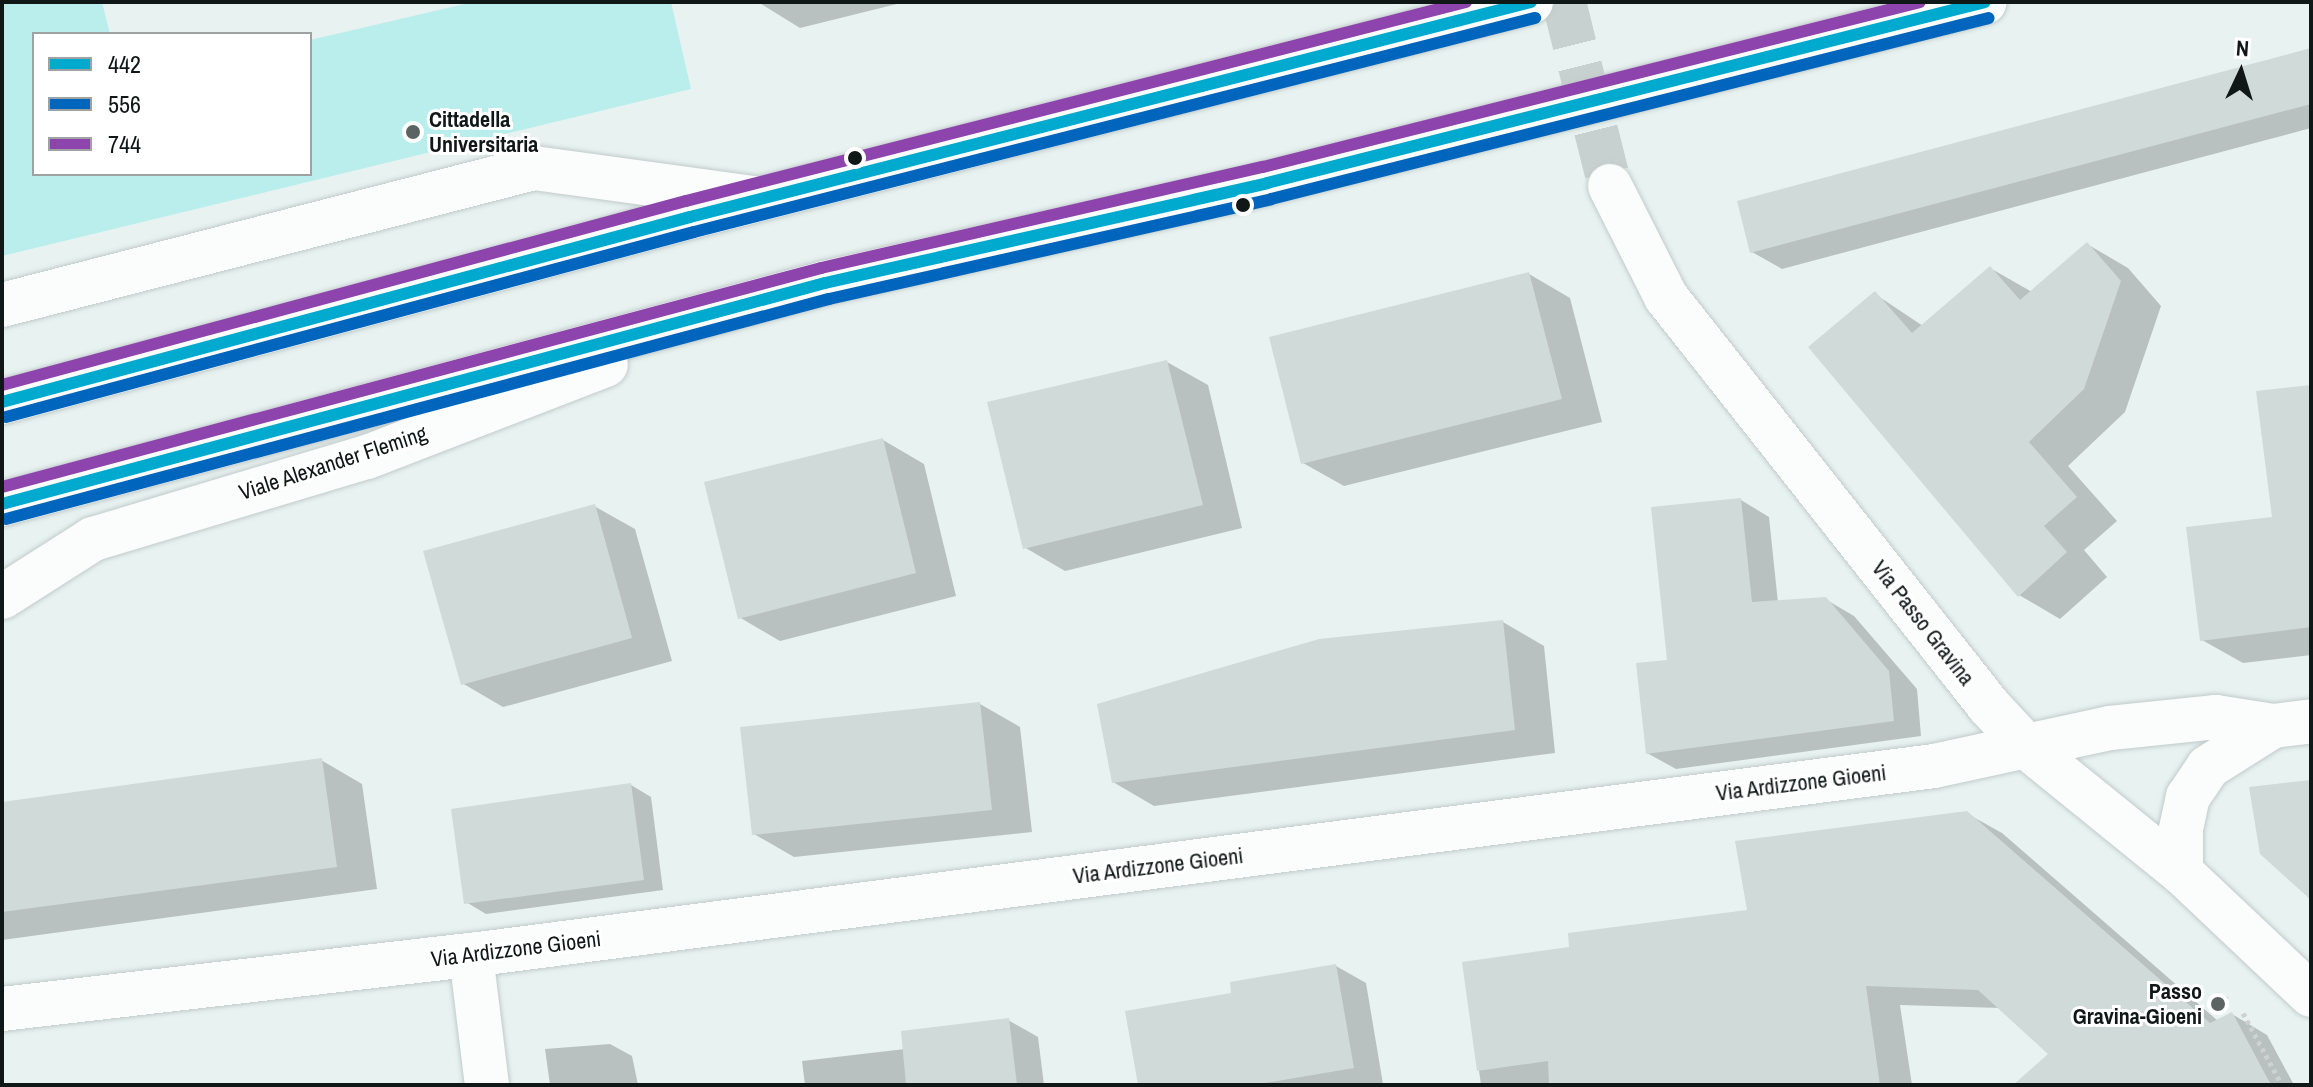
<!DOCTYPE html>
<html>
<head>
<meta charset="utf-8">
<style>
  body { margin:0 }
  #map { position:relative; width:2313px; height:1087px; overflow:hidden; background:#e7f2f1; font-family:"Archivo Narrow",sans-serif }
  div>[style] { position:absolute }
  [style*='--x'] { left:calc(var(--x)*1px); top:calc(var(--y)*1px); width:calc(var(--w)*1px); rotate:calc(var(--a)*1deg) }
  .green>* { inset:0; background:#baeeec }
  .shadow>* { inset:0; background:#0003 }
  .building>* { inset:0; background:#d0dad9 }
  .major-tunnel>* { height:44px; margin-top:-22px; transform-origin:0; background:repeating-linear-gradient(90deg,#c7d1d0 0 44px,transparent 0 66px) }
  .path>* { height:5px; margin-top:-2.5px; transform-origin:0; background:repeating-linear-gradient(90deg,#cdd1d0 0 4px,transparent 0 8px) }
  .roads { filter:drop-shadow(0 0 2px #c2cbca) drop-shadow(0 0 2px #c2cbca) }
  .minor>* { height:44px; margin:-22px; padding:0 22px; transform-origin:22px; border-radius:22px; background:#fbfdfd }
  .major>* { height:44px; margin:-22px; padding:0 22px; transform-origin:22px; border-radius:22px; background:#fbfdfd }
  .bus-1>* { height:12px; margin:-6px; padding:0 6px; transform-origin:6px; border-radius:6px; background:#00a9ce }
  .bus-2>* { height:12px; margin:-6px; padding:0 6px; transform-origin:6px; border-radius:6px; background:#0065bd }
  .bus-3>* { height:12px; margin:-6px; padding:0 6px; transform-origin:6px; border-radius:6px; background:#8e44ad }
  .dots>* { width:22px; height:22px; translate:-50% -50%; box-sizing:border-box; border:4px solid #fff; border-radius:50% }
  span { translate:-50% -50%; white-space:nowrap; text-align:center; line-height:1.15; -webkit-text-stroke:6px #fff; paint-order:stroke }
  .poi-label { font-size:22px; color:#101717; font-weight:700 }
  .left { translate:0 -50%; text-align:left }
  .right { translate:-100% -50%; text-align:right }
  .street-label { font-size:22px; color:#101717 }
  .frame { position:absolute; inset:0; border:4px solid #101717; pointer-events:none }
  .legend { position:absolute; left:32px; top:32px; width:280px; height:144px; box-sizing:border-box; background:#fff; border:2px solid #9fa2a2; margin:0; padding:10px 14px; list-style:none; font-size:24px; color:#101717 }
  .legend li { display:flex; align-items:center; gap:16px; height:40px }
  .legend b { width:40px; border:2px solid #9fa2a2 }
  .north { position:absolute; left:2201px; top:32px; width:80px; height:80px; -webkit-text-stroke:6px #fff; paint-order:stroke; rotate:4deg; font-size:22px; font-weight:700; line-height:32px; text-align:center; color:#101717 }
  .north::after { content:''; display:block; margin:auto; width:28px; height:36px; background:#101717; clip-path:polygon(50% 0,100% 100%,50% 72%,0 100%) }
</style>
</head>
<body>
<div id="map">
  <div class="green">
    <i style="clip-path:polygon(2px 2px,102px 2px,110px 34px,34px 34px,34px 174px,310px 174px,310px 40px,473px 2px,671px 2px,691px 89px,2px 256px)"></i>
  </div>
  <div class="shadow">
    <i style="clip-path:polygon(758px 2px,905px 2px,800px 28px)"></i>
    <i style="clip-path:polygon(2311px 50px,2311px 128px,1782px 269px,1752px 252px)"></i>
    <i style="clip-path:polygon(2087px 244px,2128px 268px,2161px 306px,2125px 412px,2068px 466px,2117px 521px,2084px 550px,2107px 577px,2060px 619px,2019px 595px,1875px 294px,1923px 326px,1990px 268px,2032px 292px)"></i>
    <i style="clip-path:polygon(1529px 274px,1570px 298px,1602px 422px,1344px 486px,1303px 463px)"></i>
    <i style="clip-path:polygon(1167px 362px,1208px 385px,1242px 528px,1065px 571px,1024px 547px)"></i>
    <i style="clip-path:polygon(2311px 387px,2311px 655px,2243px 663px,2202px 640px,2274px 518px)"></i>
    <i style="clip-path:polygon(883px 440px,924px 464px,956px 596px,780px 641px,739px 617px)"></i>
    <i style="clip-path:polygon(1741px 500px,1769px 517px,1778px 603px,1825px 599px,1854px 616px,1917px 689px,1921px 736px,1676px 769px,1647px 753px,1669px 662px)"></i>
    <i style="clip-path:polygon(594px 506px,635px 529px,672px 661px,503px 707px,462px 683px)"></i>
    <i style="clip-path:polygon(1503px 622px,1544px 646px,1555px 753px,1154px 806px,1113px 782px)"></i>
    <i style="clip-path:polygon(980px 704px,1020px 727px,1032px 832px,794px 857px,754px 834px)"></i>
    <i style="clip-path:polygon(321px 760px,362px 784px,377px 889px,2px 940px,2px 804px)"></i>
    <i style="clip-path:polygon(631px 785px,651px 797px,663px 890px,486px 914px,466px 902px)"></i>
    <i style="clip-path:polygon(1966px 813px,2002px 833px,2218px 1021px,2232px 1014px,2267px 1035px,2294px 1085px,2039px 1085px,2051px 1055px,2001px 1008px,1900px 1005px,1912px 1085px,1481px 1085px,1464px 963px,1571px 949px,1749px 911px)"></i>
    <i style="clip-path:polygon(1336px 966px,1366px 983px,1383px 1084px,1140px 1085px,1234px 995px)"></i>
    <i style="clip-path:polygon(1008px 1020px,1038px 1037px,1044px 1085px,805px 1085px,802px 1061px,905px 1049px)"></i>
    <i style="clip-path:polygon(610px 1044px,632px 1056px,638px 1085px,550px 1085px,545px 1049px)"></i>
  </div>
  <div class="building">
    <i style="clip-path:polygon(2311px 48px,2311px 104px,1750px 253px,1737px 201px)"></i>
    <i style="clip-path:polygon(2087px 242px,2121px 281px,2084px 389px,2029px 442px,2077px 497px,2044px 526px,2067px 552px,2018px 597px,1808px 347px,1875px 291px,1912px 333px,1990px 266px,2020px 300px)"></i>
    <i style="clip-path:polygon(1529px 272px,1562px 399px,1301px 464px,1269px 337px)"></i>
    <i style="clip-path:polygon(1167px 360px,1203px 505px,1023px 549px,987px 402px)"></i>
    <i style="clip-path:polygon(2311px 385px,2311px 627px,2200px 641px,2186px 527px,2272px 517px,2256px 391px)"></i>
    <i style="clip-path:polygon(883px 438px,916px 573px,738px 619px,704px 482px)"></i>
    <i style="clip-path:polygon(1741px 498px,1752px 602px,1826px 597px,1889px 671px,1894px 721px,1646px 754px,1636px 663px,1667px 660px,1651px 507px)"></i>
    <i style="clip-path:polygon(595px 504px,632px 638px,461px 685px,423px 551px)"></i>
    <i style="clip-path:polygon(1503px 620px,1515px 730px,1112px 783px,1097px 704px,1319px 639px)"></i>
    <i style="clip-path:polygon(980px 702px,992px 810px,752px 835px,740px 727px)"></i>
    <i style="clip-path:polygon(322px 758px,337px 867px,2px 912px,2px 802px)"></i>
    <i style="clip-path:polygon(2311px 780px,2311px 900px,2260px 854px,2249px 787px)"></i>
    <i style="clip-path:polygon(631px 783px,644px 880px,464px 904px,451px 809px)"></i>
    <i style="clip-path:polygon(1967px 811px,2210px 1023px,2232px 1012px,2271px 1085px,2013px 1085px,2048px 1054px,1978px 990px,1866px 986px,1880px 1085px,1549px 1085px,1548px 1061px,1477px 1071px,1462px 962px,1569px 947px,1568px 933px,1747px 910px,1735px 841px)"></i>
    <i style="clip-path:polygon(1336px 964px,1354px 1068px,1253px 1085px,1138px 1085px,1125px 1011px,1231px 993px,1230px 982px)"></i>
    <i style="clip-path:polygon(1009px 1018px,1017px 1085px,906px 1085px,901px 1031px)"></i>
  </div>
  <div class="major-tunnel">
    <i style="--x:1564;--y:2;--w:190;--a:76"></i>
  </div>
  <div class="path">
    <i style="--x:2217;--y:994;--w:15;--a:28"></i>
    <i style="--x:2243;--y:1013;--w:82;--a:61.6"></i>
  </div>
  <div class="roads">
    <div class="minor">
      <i style="--x:2;--y:305;--w:549;--a:-14.44"></i>
      <i style="--x:534;--y:168;--w:227;--a:7.8"></i>
      <i style="--x:2181;--y:872;--w:43;--a:-90"></i>
      <i style="--x:2181;--y:829;--w:33;--a:-78"></i>
      <i style="--x:2188;--y:797;--w:36;--a:-56"></i>
      <i style="--x:2208;--y:767;--w:77;--a:-32.2"></i>
      <i style="--x:471;--y:955;--w:131;--a:83"></i>
      <i style="--x:2;--y:1009;--w:472;--a:-6.6"></i>
      <i style="--x:471;--y:955;--w:1475;--a:-7.36"></i>
      <i style="--x:1934;--y:766;--w:180;--a:-12.2"></i>
      <i style="--x:2110;--y:728;--w:107;--a:-5.9"></i>
      <i style="--x:2216;--y:717;--w:58;--a:9"></i>
      <i style="--x:2273;--y:726;--w:38;--a:-7"></i>
    </div>
    <div class="major">
      <i style="--x:1610;--y:186;--w:124;--a:63.2"></i>
      <i style="--x:1666;--y:297;--w:521;--a:51.7"></i>
      <i style="--x:1989;--y:706;--w:59;--a:47.1"></i>
      <i style="--x:2029;--y:749;--w:196;--a:39"></i>
      <i style="--x:2181;--y:872;--w:179;--a:43.4"></i>
      <i style="--x:2;--y:402;--w:712;--a:-15.05"></i>
      <i style="--x:690;--y:217;--w:868;--a:-14.34"></i>
      <i style="--x:2;--y:504;--w:852;--a:-15.03"></i>
      <i style="--x:825;--y:283;--w:453;--a:-12.7"></i>
      <i style="--x:1267;--y:183;--w:740;--a:-14.15"></i>
      <i style="--x:2;--y:597;--w:108;--a:-32.5"></i>
      <i style="--x:93;--y:539;--w:286;--a:-16.7"></i>
      <i style="--x:367;--y:457;--w:256;--a:-21.1"></i>
    </div>
  </div>
  <div class="bus-1">
    <i style="--x:2;--y:402;--w:712;--a:-15.05"></i>
    <i style="--x:690;--y:217;--w:868;--a:-14.34"></i>
    <i style="--x:2;--y:504;--w:852;--a:-15.03"></i>
    <i style="--x:825;--y:283;--w:453;--a:-12.7"></i>
    <i style="--x:1267;--y:183;--w:740;--a:-14.15"></i>
  </div>
  <div class="bus-2">
    <i style="--x:6;--y:417;--w:712;--a:-15.05"></i>
    <i style="--x:694;--y:232;--w:868;--a:-14.28"></i>
    <i style="--x:6;--y:519;--w:852;--a:-14.97"></i>
    <i style="--x:829;--y:299;--w:453;--a:-12.7"></i>
    <i style="--x:1271;--y:199;--w:740;--a:-14.15"></i>
  </div>
  <div class="bus-3">
    <i style="--x:2;--y:385;--w:708;--a:-15.06"></i>
    <i style="--x:686;--y:201;--w:805;--a:-14.31"></i>
    <i style="--x:2;--y:487;--w:848;--a:-14.97"></i>
    <i style="--x:821;--y:268;--w:453;--a:-12.9"></i>
    <i style="--x:1263;--y:167;--w:677;--a:-14.1"></i>
  </div>
  <div class="dots">
    <i style="left:413px;top:132px;background:#5b6463"></i>
    <i style="left:855px;top:158px;background:#101717"></i>
    <i style="left:1243px;top:205px;background:#101717"></i>
    <i style="left:2218px;top:1004px;background:#5b6463"></i>
  </div>
  <div class="poi-label">
    <span class="left" style="left:429px;top:132px">Cittadella<br>Universitaria</span>
    <span class="right" style="left:2202px;top:1004px">Passo<br>Gravina-Gioeni</span>
  </div>
  <div class="street-label">
    <span style="left:333px;top:463px;rotate:-18deg">Viale Alexander Fleming</span>
    <span style="left:1923px;top:623px;rotate:52deg">Via Passo Gravina</span>
    <span style="left:1801px;top:783px;rotate:-7deg">Via Ardizzone Gioeni</span>
    <span style="left:1158px;top:866px;rotate:-7deg">Via Ardizzone Gioeni</span>
    <span style="left:516px;top:949px;rotate:-7deg">Via Ardizzone Gioeni</span>
  </div>
  <div class="frame"></div>
  <ul class="legend">
  <li><b style="height:10px;background:#00a9ce"></b>442</li>
  <li><b style="height:10px;background:#0065bd"></b>556</li>
  <li><b style="height:10px;background:#8e44ad"></b>744</li>
  </ul>
  <div class="north">N</div>
</div>
</body>
</html>
